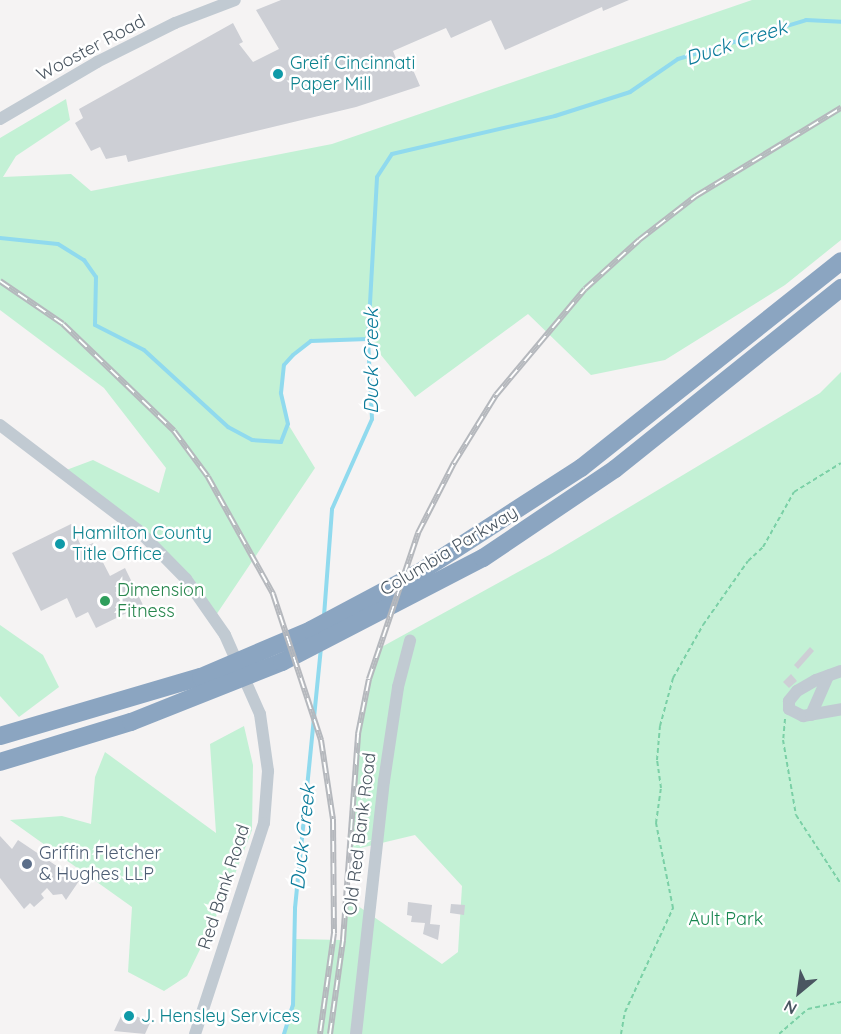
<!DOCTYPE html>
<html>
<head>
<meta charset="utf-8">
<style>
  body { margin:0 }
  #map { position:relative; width:841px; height:1034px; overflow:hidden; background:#f5f3f3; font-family:Quicksand,sans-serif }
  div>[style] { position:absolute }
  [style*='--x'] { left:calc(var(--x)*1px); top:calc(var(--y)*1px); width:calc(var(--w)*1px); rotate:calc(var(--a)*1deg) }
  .green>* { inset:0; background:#c3f1d5 }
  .stream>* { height:4px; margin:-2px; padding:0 2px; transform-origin:2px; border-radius:2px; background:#90daee }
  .building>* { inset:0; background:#cdcfd5 }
  .path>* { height:2px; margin-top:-1px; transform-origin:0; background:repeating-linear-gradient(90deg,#7ad0a6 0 4.5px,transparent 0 7.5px) }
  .minor>* { height:12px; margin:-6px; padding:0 6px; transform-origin:6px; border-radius:6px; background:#c1cad2 }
  .highway>* { height:18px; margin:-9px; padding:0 9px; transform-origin:9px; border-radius:9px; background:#8ba5c1 }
  .rail>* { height:6px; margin-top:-3px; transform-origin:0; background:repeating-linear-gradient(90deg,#fff 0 11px,#b5b8bd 0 22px); box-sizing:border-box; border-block:2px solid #b5b8bd }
  .dots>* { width:16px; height:16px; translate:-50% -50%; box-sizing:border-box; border:3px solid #fff; border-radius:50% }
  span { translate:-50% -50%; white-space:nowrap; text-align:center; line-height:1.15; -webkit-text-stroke:5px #fff; paint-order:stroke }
  .street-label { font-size:18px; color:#4a5661 }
  .culture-label { font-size:18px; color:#0d838f }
  .left { translate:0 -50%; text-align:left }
  .leisure-label { font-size:18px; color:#27864d }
  .service-label { font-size:18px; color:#4e5e75 }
  .park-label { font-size:18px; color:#17864f }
  .water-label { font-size:20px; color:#0c7c9b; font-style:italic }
  .north { position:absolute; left:769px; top:962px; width:60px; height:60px; -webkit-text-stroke:4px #fff; paint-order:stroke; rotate:209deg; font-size:16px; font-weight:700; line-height:24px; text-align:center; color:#4a5661 }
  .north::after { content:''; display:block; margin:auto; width:21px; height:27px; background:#4a5661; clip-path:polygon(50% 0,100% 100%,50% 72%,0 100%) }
</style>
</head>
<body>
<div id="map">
  <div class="green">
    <i style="clip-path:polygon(752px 0,841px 0,841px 240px,785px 285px,665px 360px,591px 375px,528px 314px,415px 397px,368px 339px,311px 341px,284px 365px,281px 393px,288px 424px,315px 468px,214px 618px,186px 579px,61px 472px,93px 460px,159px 493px,166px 468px,104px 388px,0 310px,0 138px,66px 99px,70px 120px,16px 156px,3px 177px,71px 174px,91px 191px,332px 144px)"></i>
    <i style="clip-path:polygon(841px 372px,841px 1034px,284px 1034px,293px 1005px,294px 939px,343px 940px,345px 897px,442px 964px,458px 952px,462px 886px,415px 835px,348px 851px,358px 734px,378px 649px,551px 554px,820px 393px)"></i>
    <i style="clip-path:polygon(0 625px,43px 655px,59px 687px,19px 717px,0 696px)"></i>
    <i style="clip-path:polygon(244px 726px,253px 765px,252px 830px,228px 892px,187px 976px,164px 991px,128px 972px,132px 907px,10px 820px,62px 816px,91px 824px,95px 777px,105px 752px,216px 833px,210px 744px)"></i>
  </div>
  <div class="stream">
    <i style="--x:0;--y:238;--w:58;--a:5.9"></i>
    <i style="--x:58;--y:244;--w:31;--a:32"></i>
    <i style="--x:84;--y:260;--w:21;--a:55"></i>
    <i style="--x:96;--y:277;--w:48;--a:91.2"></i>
    <i style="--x:95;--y:325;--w:55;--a:27"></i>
    <i style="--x:144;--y:350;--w:114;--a:42.5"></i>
    <i style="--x:228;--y:427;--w:27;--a:28"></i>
    <i style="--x:252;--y:440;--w:29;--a:4"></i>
    <i style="--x:281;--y:442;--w:19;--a:-69"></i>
    <i style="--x:288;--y:424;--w:32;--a:-103"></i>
    <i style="--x:281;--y:393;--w:28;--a:-84"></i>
    <i style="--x:284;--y:365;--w:13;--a:-48"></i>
    <i style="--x:293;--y:355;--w:23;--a:-38"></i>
    <i style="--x:311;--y:341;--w:57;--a:-2"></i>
    <i style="--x:324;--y:616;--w:107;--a:-85.7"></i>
    <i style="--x:332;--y:509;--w:98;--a:-66"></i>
    <i style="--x:372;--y:419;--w:80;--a:-92.9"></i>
    <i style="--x:368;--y:339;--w:162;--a:-86.8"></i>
    <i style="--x:377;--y:177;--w:27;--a:-57"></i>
    <i style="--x:392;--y:154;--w:167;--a:-13.1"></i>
    <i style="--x:555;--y:116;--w:79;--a:-17.7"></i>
    <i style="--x:630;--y:92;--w:58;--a:-34.5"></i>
    <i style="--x:678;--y:59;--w:134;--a:-16.9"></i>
    <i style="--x:806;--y:20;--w:35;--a:3"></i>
    <i style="--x:284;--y:1034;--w:30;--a:-73"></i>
    <i style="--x:293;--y:1005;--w:97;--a:-88.8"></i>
    <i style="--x:295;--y:908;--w:261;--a:-84.3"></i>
  </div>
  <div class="building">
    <i style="clip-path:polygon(281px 0,629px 0,603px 11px,602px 7px,505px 50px,491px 20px,451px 38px,446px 28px,393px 51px,397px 61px,407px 56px,420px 86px,356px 107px,128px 162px,126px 155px,106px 159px,100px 147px,91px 151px,75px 123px,83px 118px,79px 109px,233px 23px,243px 42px,239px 44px,253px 62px,279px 49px,256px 10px)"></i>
    <i style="clip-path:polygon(71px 524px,82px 548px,93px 543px,110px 576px,125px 568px,143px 605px,96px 628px,88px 612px,76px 618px,67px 598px,41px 611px,12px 553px)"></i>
    <i style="clip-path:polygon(810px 647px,814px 651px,798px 669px,794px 665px)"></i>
    <i style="clip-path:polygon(791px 674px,797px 681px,789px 688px,783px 682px)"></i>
    <i style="clip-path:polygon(0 836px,12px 849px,18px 840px,79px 881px,66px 900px,62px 894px,53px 895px,47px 888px,41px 894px,44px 898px,34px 907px,30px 903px,24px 909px,0 878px)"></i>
    <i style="clip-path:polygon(408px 902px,432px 905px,430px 924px,440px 925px,438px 940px,423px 934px,425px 923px,411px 922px,412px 916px,407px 915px)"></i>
    <i style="clip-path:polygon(451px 904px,465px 905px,464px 915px,450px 913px)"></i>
    <i style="clip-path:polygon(124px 1010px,150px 1023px,145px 1034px,114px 1031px)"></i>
  </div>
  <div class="path">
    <i style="--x:785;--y:719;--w:21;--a:95"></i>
    <i style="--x:783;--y:740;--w:76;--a:80.2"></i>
    <i style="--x:796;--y:815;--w:82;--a:56.9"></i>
    <i style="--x:621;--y:1034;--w:22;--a:-80"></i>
    <i style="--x:625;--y:1012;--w:115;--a:-65.2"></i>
    <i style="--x:673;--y:908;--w:87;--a:-101.3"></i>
    <i style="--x:656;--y:823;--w:35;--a:-82"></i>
    <i style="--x:661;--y:788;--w:28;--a:-98"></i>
    <i style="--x:657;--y:760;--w:34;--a:-85"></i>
    <i style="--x:660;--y:726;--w:50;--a:-74.8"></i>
    <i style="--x:673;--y:678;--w:61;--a:-60.5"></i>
    <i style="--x:703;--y:625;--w:78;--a:-54.9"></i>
    <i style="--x:748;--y:561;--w:21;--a:-43"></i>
    <i style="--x:763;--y:547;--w:63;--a:-60.6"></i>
    <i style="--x:794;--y:492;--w:55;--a:-31.7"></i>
    <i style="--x:779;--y:1034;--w:38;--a:-41"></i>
    <i style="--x:808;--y:1009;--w:34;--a:-12"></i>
  </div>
  <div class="minor">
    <i style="--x:0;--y:119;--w:113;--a:-30.4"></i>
    <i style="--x:97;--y:62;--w:87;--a:-26.6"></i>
    <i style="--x:175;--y:23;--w:64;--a:-21"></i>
    <i style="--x:0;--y:425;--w:173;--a:37.3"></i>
    <i style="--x:138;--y:530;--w:69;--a:45.6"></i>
    <i style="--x:186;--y:579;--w:68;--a:55.1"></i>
    <i style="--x:225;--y:635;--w:86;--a:66.1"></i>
    <i style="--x:260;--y:714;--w:58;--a:82"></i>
    <i style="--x:268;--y:771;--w:52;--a:94.4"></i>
    <i style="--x:264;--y:823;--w:222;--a:108.1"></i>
    <i style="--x:841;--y:671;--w:27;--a:160"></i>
    <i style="--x:816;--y:680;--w:22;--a:150"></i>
    <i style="--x:797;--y:691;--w:13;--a:129"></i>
    <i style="--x:789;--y:701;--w:8;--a:90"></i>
    <i style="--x:789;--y:709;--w:16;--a:27"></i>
    <i style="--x:803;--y:716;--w:39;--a:-10"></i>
    <i style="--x:811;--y:715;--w:43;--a:-66.4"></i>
    <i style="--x:356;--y:1034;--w:255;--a:-83.7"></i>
    <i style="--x:384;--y:781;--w:95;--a:-81.5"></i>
    <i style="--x:398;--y:687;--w:48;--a:-75.4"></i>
  </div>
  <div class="highway">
    <i style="--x:0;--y:736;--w:209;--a:-16.4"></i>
    <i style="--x:201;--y:677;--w:120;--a:-23.1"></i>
    <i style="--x:311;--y:630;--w:123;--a:-28"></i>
    <i style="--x:420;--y:572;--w:192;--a:-32.9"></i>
    <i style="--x:581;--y:468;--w:332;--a:-38.5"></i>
    <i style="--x:0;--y:762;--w:137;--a:-17"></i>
    <i style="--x:131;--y:722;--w:162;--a:-21.7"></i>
    <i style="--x:282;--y:662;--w:226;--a:-27.4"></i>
    <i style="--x:483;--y:558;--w:159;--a:-34"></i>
    <i style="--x:615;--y:469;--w:290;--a:-38.7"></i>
  </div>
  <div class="rail">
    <i style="--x:0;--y:281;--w:76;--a:34.3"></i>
    <i style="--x:63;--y:324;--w:154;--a:43.9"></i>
    <i style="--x:174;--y:431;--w:57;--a:53.5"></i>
    <i style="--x:208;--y:477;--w:134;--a:60.9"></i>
    <i style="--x:273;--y:594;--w:154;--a:71.8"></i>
    <i style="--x:321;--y:740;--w:80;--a:81.4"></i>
    <i style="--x:333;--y:819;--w:114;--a:89.5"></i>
    <i style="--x:334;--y:933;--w:102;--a:97.9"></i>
    <i style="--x:330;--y:1034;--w:95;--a:-82.1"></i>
    <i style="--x:343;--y:940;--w:207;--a:-85.8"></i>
    <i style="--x:358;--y:734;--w:56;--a:-78.7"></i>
    <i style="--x:369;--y:679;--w:154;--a:-71.4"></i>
    <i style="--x:418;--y:533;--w:79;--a:-62.8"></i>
    <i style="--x:454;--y:463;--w:80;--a:-58.3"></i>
    <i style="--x:496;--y:395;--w:138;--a:-50"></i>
    <i style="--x:585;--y:289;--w:73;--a:-42.2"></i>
    <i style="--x:639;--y:240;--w:72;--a:-37.7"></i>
    <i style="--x:696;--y:196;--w:170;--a:-31.3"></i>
  </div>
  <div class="dots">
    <i style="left:278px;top:74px;background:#0f9aa8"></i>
    <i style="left:60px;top:544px;background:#0f9aa8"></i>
    <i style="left:105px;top:601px;background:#2e9e5b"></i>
    <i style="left:27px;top:864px;background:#5c6f8a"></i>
    <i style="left:129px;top:1016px;background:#0f9aa8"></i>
  </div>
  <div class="street-label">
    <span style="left:91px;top:48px;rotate:-28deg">Wooster Road</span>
    <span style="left:449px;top:551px;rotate:-31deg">Columbia Parkway</span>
    <span style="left:360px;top:834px;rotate:-83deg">Old Red Bank Road</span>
    <span style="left:224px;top:887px;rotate:-72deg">Red Bank Road</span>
  </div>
  <div class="culture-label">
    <span class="left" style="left:290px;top:74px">Greif Cincinnati<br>Paper Mill</span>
    <span class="left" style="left:72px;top:544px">Hamilton County<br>Title Office</span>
    <span class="left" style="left:141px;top:1016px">J. Hensley Services</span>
  </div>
  <div class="leisure-label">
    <span class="left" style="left:117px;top:601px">Dimension<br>Fitness</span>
  </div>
  <div class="service-label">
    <span class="left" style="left:39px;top:864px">Griffin Fletcher<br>&amp; Hughes LLP</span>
  </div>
  <div class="park-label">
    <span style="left:726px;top:919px">Ault Park</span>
  </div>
  <div class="water-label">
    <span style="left:736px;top:42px;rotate:-18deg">Duck Creek</span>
    <span style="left:370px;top:361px;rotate:-90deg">Duck Creek</span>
    <span style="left:302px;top:837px;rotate:-84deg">Duck Creek</span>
  </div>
  <div class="north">N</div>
</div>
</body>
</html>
